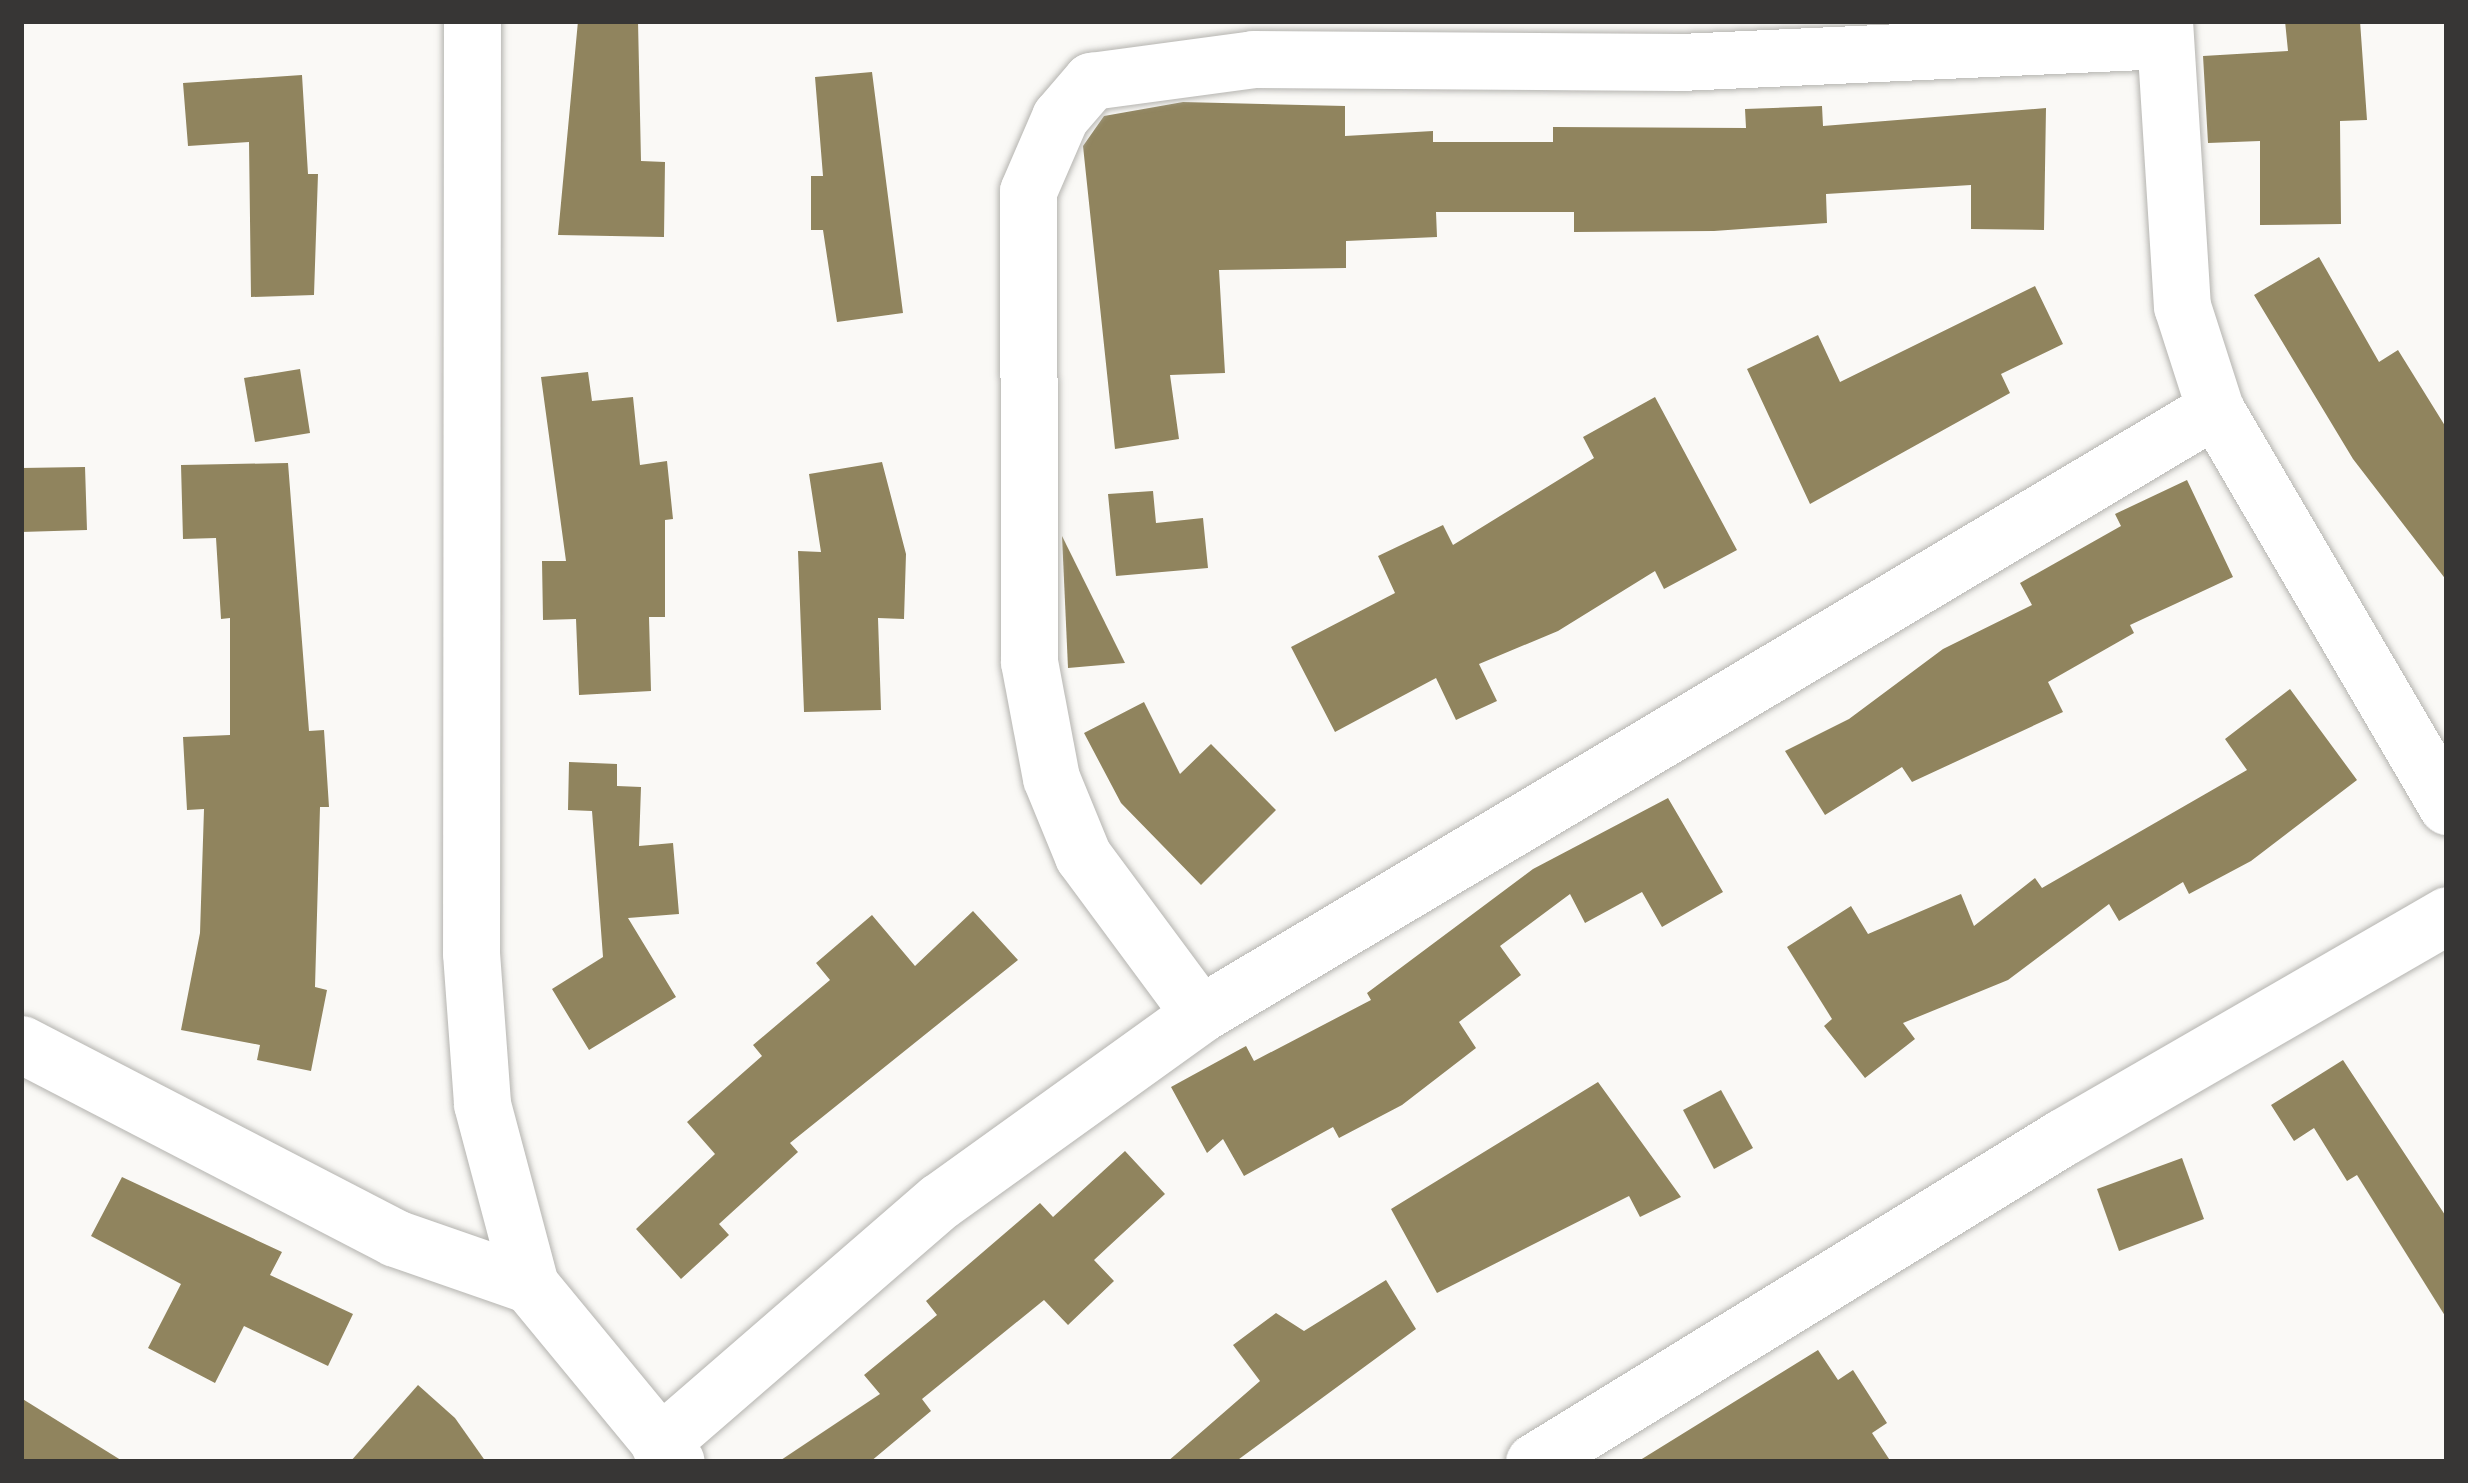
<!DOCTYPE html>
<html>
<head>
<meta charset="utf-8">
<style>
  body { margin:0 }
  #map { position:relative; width:2468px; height:1483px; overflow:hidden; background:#faf9f6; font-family:Lato,sans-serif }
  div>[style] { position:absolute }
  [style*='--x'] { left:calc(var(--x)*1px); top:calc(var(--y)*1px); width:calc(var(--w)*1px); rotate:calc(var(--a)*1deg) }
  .building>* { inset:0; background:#90845e }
  .roads { filter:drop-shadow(0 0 3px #b5b4b0) drop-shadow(0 0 3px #b5b4b0) }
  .minor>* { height:57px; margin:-28.5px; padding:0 28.5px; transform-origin:28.5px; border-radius:28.5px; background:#fff }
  span { translate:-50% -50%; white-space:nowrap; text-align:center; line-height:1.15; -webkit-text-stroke:10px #fff; paint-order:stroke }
  .frame { position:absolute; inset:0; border:24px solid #373635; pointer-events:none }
</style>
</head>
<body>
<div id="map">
  <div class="building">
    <i style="clip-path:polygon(578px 21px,638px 21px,641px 161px,665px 162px,664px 237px,558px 235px)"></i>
    <i style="clip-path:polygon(2285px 21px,2360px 21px,2367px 120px,2340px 121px,2341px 224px,2260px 225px,2260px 141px,2208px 143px,2203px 56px,2288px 51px)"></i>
    <i style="clip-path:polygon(872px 72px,903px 313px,837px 322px,823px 230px,811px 230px,811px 176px,823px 176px,815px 77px)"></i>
    <i style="clip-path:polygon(302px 75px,308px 174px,318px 174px,314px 295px,251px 297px,249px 142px,188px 146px,183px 83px)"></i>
    <i style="clip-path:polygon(1183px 102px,1345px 106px,1345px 136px,1433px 131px,1433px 142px,1553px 142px,1553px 127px,1746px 128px,1745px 109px,1822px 106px,1823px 126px,2046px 108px,2044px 230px,1971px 229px,1971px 185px,1826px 194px,1827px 223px,1714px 231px,1574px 232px,1574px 212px,1436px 212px,1437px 237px,1346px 241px,1346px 268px,1219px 270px,1225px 373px,1170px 375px,1179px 439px,1115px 449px,1083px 146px,1104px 116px)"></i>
    <i style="clip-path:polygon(2319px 257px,2379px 362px,2398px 350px,2447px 429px,2447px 581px,2353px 459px,2254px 295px)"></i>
    <i style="clip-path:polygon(2035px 286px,2063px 344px,2001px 374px,2010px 393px,1810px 504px,1747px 369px,1818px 335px,1840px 382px)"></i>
    <i style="clip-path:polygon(300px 369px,310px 433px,255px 442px,244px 378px)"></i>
    <i style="clip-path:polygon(588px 372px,592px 401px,633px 397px,640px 465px,667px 461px,673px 519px,665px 520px,665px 617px,649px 617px,651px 691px,579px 695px,576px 619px,543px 620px,542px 561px,566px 561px,541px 377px)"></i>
    <i style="clip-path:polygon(1655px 397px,1737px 550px,1664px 589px,1655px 571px,1558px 631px,1479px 664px,1497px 701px,1456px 720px,1436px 678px,1335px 732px,1291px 647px,1395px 593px,1378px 556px,1443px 525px,1453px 545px,1594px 458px,1583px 437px)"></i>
    <i style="clip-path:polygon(882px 462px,906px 554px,904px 619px,878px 618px,881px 710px,804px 712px,798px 551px,821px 552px,809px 474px)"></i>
    <i style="clip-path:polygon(288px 463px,309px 731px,324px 730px,329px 807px,320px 807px,315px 987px,327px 990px,311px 1071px,257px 1060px,260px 1045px,181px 1030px,200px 933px,204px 809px,187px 810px,183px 737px,230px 735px,230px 618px,221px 619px,216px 538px,183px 539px,181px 465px)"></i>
    <i style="clip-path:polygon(85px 467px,87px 530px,21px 532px,21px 468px)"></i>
    <i style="clip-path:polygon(2187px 480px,2233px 577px,2130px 625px,2134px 633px,2048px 682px,2063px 712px,1912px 782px,1902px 767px,1825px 815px,1785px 751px,1849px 719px,1943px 649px,2032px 605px,2020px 583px,2121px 526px,2115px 514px)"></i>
    <i style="clip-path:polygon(1153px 491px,1156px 523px,1203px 518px,1208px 568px,1116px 576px,1108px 494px)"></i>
    <i style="clip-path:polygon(1062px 536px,1125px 663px,1068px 668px)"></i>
    <i style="clip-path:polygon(2290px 689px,2357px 780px,2251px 861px,2189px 894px,2183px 882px,2119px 921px,2109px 904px,2008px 980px,1903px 1023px,1915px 1039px,1865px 1078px,1824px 1026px,1832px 1019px,1787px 947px,1851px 906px,1868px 934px,1961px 894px,1974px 926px,2035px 878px,2042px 888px,2247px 770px,2225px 739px)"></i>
    <i style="clip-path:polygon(1144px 702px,1180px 774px,1211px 744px,1276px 810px,1201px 885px,1121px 803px,1084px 733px)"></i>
    <i style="clip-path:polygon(569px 762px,617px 764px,617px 786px,641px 787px,639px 846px,673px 843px,679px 914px,628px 918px,676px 997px,589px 1050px,552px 989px,603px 957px,592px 811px,568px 810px)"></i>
    <i style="clip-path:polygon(1668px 798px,1723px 892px,1662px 927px,1642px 892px,1585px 923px,1570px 894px,1500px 946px,1521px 975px,1459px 1022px,1476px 1048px,1402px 1105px,1339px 1138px,1333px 1127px,1244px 1176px,1223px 1139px,1207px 1153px,1171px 1087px,1246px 1046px,1254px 1061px,1371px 1000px,1367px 993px,1533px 869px)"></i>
    <i style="clip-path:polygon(973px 911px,1018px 960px,790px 1143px,798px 1152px,719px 1224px,729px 1235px,681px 1279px,636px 1229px,715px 1154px,687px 1122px,762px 1056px,753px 1045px,830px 980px,816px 963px,872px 915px,915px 966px)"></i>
    <i style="clip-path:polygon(2343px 1060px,2447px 1218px,2447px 1319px,2357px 1175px,2347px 1181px,2314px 1128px,2294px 1141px,2271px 1105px)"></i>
    <i style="clip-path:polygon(1598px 1082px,1681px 1197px,1640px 1217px,1629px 1196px,1437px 1293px,1391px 1209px)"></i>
    <i style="clip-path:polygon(1721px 1090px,1753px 1148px,1714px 1169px,1683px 1110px)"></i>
    <i style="clip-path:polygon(1125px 1151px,1165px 1194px,1094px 1260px,1114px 1281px,1068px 1325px,1044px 1300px,922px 1399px,931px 1411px,870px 1462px,778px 1462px,880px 1394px,864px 1375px,937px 1315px,926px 1301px,1040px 1203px,1053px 1217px)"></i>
    <i style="clip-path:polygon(2182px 1158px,2204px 1219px,2119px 1251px,2097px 1189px)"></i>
    <i style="clip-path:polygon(122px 1177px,282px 1252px,270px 1275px,353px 1314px,328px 1366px,244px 1326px,215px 1383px,148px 1348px,181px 1284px,91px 1236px)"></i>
    <i style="clip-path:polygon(1386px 1280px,1416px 1329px,1235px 1462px,1167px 1462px,1260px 1381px,1233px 1345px,1276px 1313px,1304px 1331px)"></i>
    <i style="clip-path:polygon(1818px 1350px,1838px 1380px,1853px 1370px,1887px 1423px,1872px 1433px,1891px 1462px,1637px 1462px)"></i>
    <i style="clip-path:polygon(418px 1385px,455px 1418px,486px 1462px,350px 1462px)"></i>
    <i style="clip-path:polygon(21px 1398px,124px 1462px,21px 1462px)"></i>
  </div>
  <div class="roads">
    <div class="minor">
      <i style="--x:472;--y:21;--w:932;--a:90.06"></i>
      <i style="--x:471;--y:953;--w:151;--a:85.8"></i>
      <i style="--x:482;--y:1104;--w:187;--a:75.1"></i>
      <i style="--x:530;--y:1285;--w:229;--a:50.5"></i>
      <i style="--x:2164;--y:21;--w:286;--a:86.4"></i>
      <i style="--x:2182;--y:306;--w:108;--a:72.2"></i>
      <i style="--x:2215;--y:409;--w:460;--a:59.7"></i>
      <i style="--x:1200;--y:1014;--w:197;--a:-126.5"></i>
      <i style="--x:1083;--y:856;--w:84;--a:-112.3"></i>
      <i style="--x:1051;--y:778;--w:118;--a:-100.7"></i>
      <i style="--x:1029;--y:662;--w:471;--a:-90.1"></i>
      <i style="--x:1028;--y:191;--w:81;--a:-66.6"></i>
      <i style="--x:1060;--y:117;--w:48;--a:-49.3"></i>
      <i style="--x:1091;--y:81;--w:163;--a:-7.7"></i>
      <i style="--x:1253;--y:59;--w:427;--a:0.4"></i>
      <i style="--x:1680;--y:62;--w:484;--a:-2.6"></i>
      <i style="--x:21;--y:1044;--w:421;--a:27.4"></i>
      <i style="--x:395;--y:1238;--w:143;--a:19.2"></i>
      <i style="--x:659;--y:1444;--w:371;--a:-40.9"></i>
      <i style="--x:940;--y:1201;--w:320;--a:-35.7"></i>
      <i style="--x:1200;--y:1014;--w:1182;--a:-30.8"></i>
      <i style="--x:1534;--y:1462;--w:621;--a:-31.57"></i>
      <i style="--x:2063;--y:1137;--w:444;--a:-30"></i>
    </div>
  </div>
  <div class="frame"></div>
</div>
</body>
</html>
